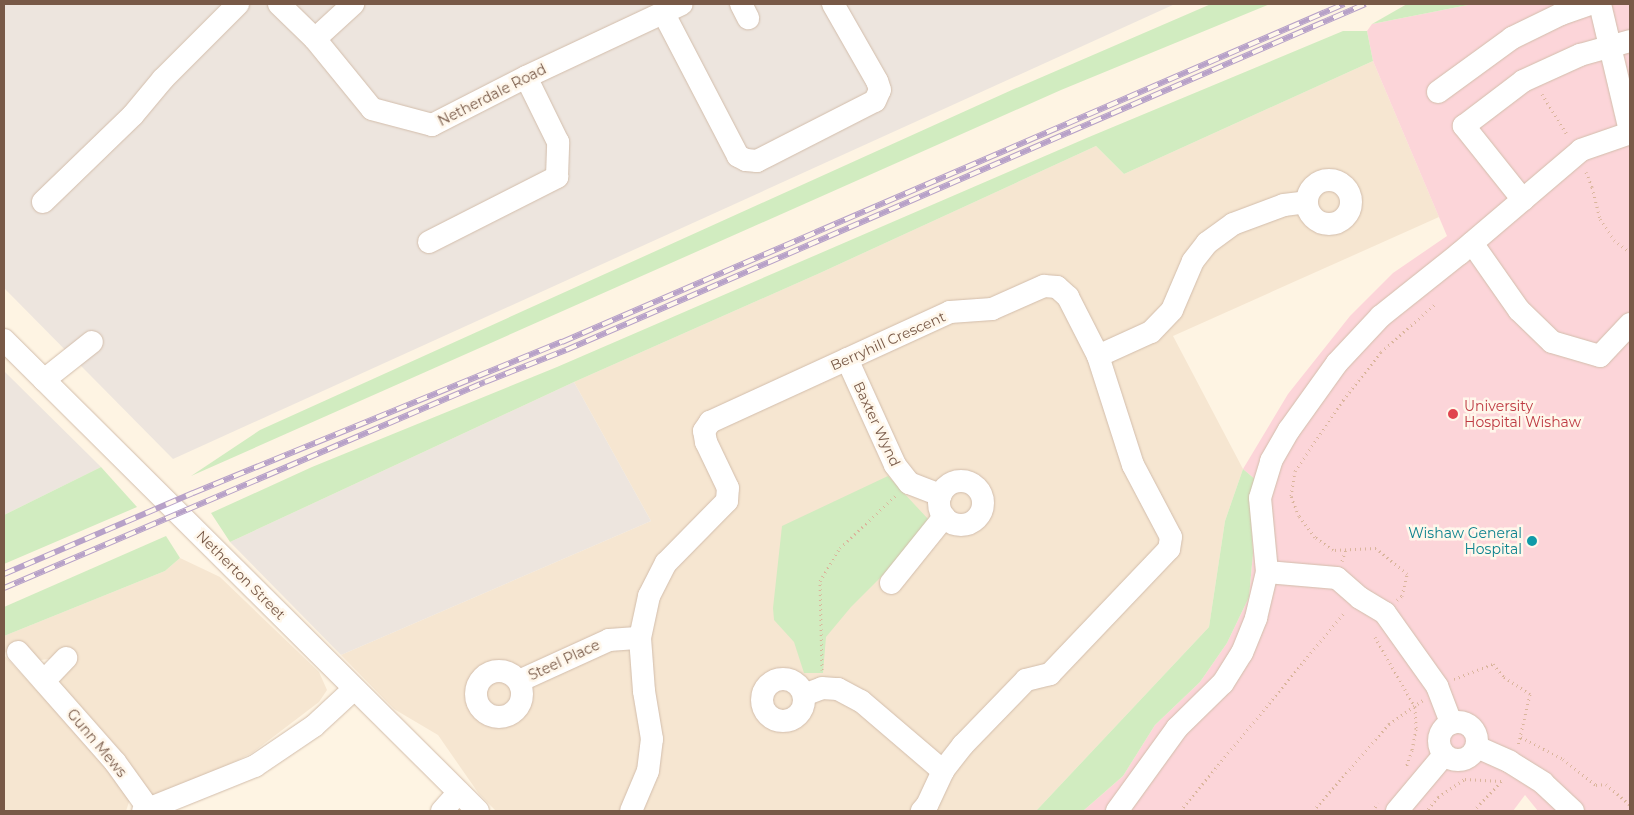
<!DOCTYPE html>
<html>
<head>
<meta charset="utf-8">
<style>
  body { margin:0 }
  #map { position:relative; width:1634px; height:815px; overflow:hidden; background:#fef4e3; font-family:Montserrat,sans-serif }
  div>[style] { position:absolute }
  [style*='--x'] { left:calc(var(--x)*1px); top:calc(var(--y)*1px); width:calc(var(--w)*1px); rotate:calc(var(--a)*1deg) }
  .residential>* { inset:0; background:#f6e6d1 }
  .industrial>* { inset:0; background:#ede5de }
  .medical>* { inset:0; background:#fcd5d9 }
  .green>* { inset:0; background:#d1ecc0 }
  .path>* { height:3px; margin-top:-1.5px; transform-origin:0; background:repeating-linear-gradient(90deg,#dab59c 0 1px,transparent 0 5px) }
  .roads { filter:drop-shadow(0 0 1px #d2bdab) drop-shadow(0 0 1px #d2bdab) }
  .minor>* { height:22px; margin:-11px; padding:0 11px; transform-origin:11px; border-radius:11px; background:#fff }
  .minor>.ring { margin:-11px; padding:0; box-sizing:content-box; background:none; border:22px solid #fff; border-radius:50% }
  .rail>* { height:5.5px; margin-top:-2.75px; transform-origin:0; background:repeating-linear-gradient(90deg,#fff7eb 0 11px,#b7a1c8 0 22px); box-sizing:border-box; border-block:1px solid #b7a1c8 }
  .dots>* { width:14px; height:14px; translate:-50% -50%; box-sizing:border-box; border:2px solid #fff7eb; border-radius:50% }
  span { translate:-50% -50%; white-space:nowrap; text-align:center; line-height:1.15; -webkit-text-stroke:5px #fff7eb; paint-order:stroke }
  .street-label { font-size:14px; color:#785947 }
  .health-label { font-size:14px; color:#be3a42 }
  .left { translate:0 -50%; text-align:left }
  .culture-label { font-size:14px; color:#0d838f }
  .right { translate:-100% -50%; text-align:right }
  .frame { position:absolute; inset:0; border:5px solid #785947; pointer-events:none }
</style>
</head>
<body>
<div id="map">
  <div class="residential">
    <i style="clip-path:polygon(1373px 61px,1439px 217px,1173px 336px,1243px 469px,1225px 521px,1209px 627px,1036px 811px,496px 811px,479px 794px,438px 735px,394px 709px,341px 655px,651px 521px,574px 382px,820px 273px,1096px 146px,1124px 174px)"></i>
    <i style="clip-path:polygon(180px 558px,220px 577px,319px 672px,327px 690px,319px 702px,252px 753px,206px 776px,152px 797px,60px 687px,61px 675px,50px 659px,40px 660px,22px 645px,4px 653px,4px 636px,165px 571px)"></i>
    <i style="clip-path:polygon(4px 655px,106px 765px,130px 799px,126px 811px,4px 811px)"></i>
  </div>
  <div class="industrial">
    <i style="clip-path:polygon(4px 4px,1175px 4px,173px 459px,4px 288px)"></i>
    <i style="clip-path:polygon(4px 371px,101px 467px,4px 515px)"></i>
    <i style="clip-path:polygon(574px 382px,651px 521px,341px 655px,230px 542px)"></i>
  </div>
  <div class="medical">
    <i style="clip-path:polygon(1473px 4px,1630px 4px,1630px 811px,1538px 811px,1525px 795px,1513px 811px,1083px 811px,1123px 776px,1155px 725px,1200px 682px,1227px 643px,1249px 597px,1253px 553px,1250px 505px,1256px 480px,1243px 469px,1288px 394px,1350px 316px,1393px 273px,1447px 236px,1373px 61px,1367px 31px,1372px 24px)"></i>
  </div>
  <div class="green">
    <i style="clip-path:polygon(1211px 4px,1270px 4px,1061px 90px,191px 476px,260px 430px,1014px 89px)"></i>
    <i style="clip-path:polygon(1407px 4px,1473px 4px,1372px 24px)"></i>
    <i style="clip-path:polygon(1343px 31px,1367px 31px,1373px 61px,1124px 174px,1096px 146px,820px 273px,574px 382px,230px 542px,211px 513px,312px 467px,557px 367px,1089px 137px)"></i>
    <i style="clip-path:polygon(101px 467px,137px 507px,4px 564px,4px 515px)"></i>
    <i style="clip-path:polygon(1243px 469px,1256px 480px,1250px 505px,1253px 553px,1249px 597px,1227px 643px,1200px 682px,1155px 725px,1123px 776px,1083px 811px,1036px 811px,1209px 627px,1225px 521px)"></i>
    <i style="clip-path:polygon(888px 476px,928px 519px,909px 549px,851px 607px,826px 637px,823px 673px,804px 673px,794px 642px,774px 620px,773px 608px,782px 526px)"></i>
    <i style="clip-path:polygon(166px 536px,180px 558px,165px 571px,4px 636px,4px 607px)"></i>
  </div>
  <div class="path">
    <i style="--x:1542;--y:94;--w:49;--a:58.2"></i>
    <i style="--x:1586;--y:172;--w:16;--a:68"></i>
    <i style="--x:1592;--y:187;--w:33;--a:76"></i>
    <i style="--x:1600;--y:219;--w:25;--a:56"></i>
    <i style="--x:1614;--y:240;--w:20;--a:37"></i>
    <i style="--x:1342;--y:561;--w:13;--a:-72"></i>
    <i style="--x:1397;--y:600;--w:6;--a:-39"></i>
    <i style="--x:1402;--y:596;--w:23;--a:-77"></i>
    <i style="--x:1407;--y:574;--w:40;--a:-140"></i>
    <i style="--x:1376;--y:548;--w:43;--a:177.3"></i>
    <i style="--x:1333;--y:550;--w:22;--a:-144"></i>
    <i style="--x:1315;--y:537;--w:26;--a:-127"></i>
    <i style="--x:1299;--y:516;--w:22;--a:-112"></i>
    <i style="--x:1291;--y:496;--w:25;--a:-81"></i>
    <i style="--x:1295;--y:471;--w:86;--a:-55.9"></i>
    <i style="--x:1343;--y:400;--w:61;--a:-51.6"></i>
    <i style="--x:1381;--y:352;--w:72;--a:-41.6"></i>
    <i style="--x:1375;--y:637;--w:81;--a:60.3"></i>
    <i style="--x:1415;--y:707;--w:22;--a:87"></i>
    <i style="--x:1416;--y:729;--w:21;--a:101"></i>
    <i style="--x:1412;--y:750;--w:18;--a:109"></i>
    <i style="--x:822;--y:670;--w:89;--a:-91.3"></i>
    <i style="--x:820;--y:581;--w:39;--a:-59"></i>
    <i style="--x:840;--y:548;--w:77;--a:-43.4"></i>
    <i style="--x:1454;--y:679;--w:42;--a:-21"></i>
    <i style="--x:1493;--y:664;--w:17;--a:50"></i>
    <i style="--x:1504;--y:677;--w:31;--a:33"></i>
    <i style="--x:1530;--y:694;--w:53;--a:103"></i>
    <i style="--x:1521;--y:737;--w:47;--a:27.6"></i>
    <i style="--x:1563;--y:759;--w:42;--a:38.2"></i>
    <i style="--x:1596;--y:785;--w:10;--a:-6"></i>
    <i style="--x:1606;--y:784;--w:32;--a:41"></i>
    <i style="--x:1428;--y:809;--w:16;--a:-50"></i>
    <i style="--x:1438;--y:797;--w:32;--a:-34"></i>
    <i style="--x:1465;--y:779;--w:36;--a:3"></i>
    <i style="--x:1180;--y:811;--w:256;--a:-50.4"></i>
    <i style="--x:1313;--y:811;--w:116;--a:-48.9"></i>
    <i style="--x:1389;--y:724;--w:42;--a:-35.2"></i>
    <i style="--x:1372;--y:811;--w:10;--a:-53"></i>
    <i style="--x:1473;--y:811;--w:42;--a:-46"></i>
  </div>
  <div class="roads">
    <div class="minor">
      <i style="--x:279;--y:4;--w:50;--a:44.2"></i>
      <i style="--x:315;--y:39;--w:90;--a:50.8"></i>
      <i style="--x:372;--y:109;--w:62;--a:14.9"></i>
      <i style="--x:432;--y:125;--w:106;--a:-27.1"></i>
      <i style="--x:526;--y:77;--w:172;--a:-25.1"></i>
      <i style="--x:741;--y:4;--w:16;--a:63"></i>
      <i style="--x:1600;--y:4;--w:130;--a:76.7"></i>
      <i style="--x:663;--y:12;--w:162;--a:62.5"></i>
      <i style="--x:738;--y:156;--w:9;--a:27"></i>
      <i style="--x:746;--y:160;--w:11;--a:5"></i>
      <i style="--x:757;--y:161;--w:132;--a:-27"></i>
      <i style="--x:875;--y:101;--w:12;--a:-66"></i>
      <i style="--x:880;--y:90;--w:9;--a:-108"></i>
      <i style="--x:877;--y:81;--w:89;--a:-119.7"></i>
      <i style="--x:315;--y:39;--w:52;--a:-42.6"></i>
      <i style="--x:1438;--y:92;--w:92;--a:-36.1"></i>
      <i style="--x:1512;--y:38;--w:55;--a:-26.1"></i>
      <i style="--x:1561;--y:14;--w:31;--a:-19"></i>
      <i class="ring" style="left:1307px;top:180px;width:22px;height:22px"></i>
      <i style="--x:1523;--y:200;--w:95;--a:-128.6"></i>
      <i style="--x:1464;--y:126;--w:74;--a:-37.3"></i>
      <i style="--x:1523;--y:81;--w:63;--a:-24.5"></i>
      <i style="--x:1580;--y:55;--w:52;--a:-15.6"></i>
      <i style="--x:43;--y:202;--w:125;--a:-44"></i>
      <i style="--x:133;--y:115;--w:47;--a:-50.2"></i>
      <i style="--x:163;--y:79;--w:106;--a:-45"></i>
      <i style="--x:429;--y:242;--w:144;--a:-26.9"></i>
      <i style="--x:557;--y:177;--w:35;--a:-88"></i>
      <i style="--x:558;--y:142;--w:72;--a:-116.2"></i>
      <i style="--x:1472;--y:243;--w:82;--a:55"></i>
      <i style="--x:1519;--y:310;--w:46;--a:44.1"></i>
      <i style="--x:1552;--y:342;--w:50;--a:16.3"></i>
      <i style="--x:1600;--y:356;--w:44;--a:-46.8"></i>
      <i style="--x:4;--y:340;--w:668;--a:44.82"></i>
      <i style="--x:1098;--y:356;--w:58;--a:-24.4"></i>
      <i style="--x:1151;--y:332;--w:30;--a:-46"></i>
      <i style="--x:1172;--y:310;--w:53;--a:-66.8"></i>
      <i style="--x:1193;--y:261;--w:23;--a:-52"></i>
      <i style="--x:1207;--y:243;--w:32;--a:-36"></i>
      <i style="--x:1233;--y:224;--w:54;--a:-20.4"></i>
      <i style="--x:1284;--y:205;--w:23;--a:-7"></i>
      <i style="--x:847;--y:359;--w:116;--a:65.6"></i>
      <i style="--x:895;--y:465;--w:23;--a:52"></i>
      <i style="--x:909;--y:483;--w:34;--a:21"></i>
      <i style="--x:44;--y:380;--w:61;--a:-38.4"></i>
      <i class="ring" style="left:939px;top:481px;width:22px;height:22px"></i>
      <i style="--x:1267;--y:572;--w:70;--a:4.9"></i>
      <i style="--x:1337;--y:578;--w:30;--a:41"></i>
      <i style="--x:1360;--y:598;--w:29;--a:31"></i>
      <i style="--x:1385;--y:613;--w:90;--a:54.5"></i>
      <i style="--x:1437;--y:686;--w:40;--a:69"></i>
      <i style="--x:891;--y:583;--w:85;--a:-51.2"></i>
      <i style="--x:18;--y:652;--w:147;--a:48.6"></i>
      <i style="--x:115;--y:762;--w:57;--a:54.3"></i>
      <i class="ring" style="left:476px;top:671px;width:24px;height:24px"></i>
      <i class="ring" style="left:762px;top:679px;width:20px;height:20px"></i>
      <i style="--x:44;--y:681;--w:32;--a:-46"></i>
      <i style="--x:519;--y:681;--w:99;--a:-24.5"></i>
      <i style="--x:609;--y:640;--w:31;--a:-4"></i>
      <i style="--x:804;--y:695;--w:19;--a:-21"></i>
      <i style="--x:822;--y:688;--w:16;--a:4"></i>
      <i style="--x:838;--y:689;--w:26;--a:28"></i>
      <i style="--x:861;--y:701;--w:108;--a:40.5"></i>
      <i class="ring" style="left:1439px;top:722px;width:16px;height:16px"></i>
      <i style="--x:1477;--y:747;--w:36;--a:24"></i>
      <i style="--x:1510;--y:762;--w:39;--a:32"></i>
      <i style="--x:1543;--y:783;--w:41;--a:43"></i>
      <i style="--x:143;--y:811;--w:121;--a:-21.9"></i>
      <i style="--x:255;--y:766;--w:71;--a:-34.1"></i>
      <i style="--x:314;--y:726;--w:54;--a:-42.8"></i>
      <i style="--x:442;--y:811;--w:25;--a:-48"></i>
      <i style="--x:631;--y:811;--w:43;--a:-67"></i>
      <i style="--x:648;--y:771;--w:32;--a:-83"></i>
      <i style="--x:652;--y:739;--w:49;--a:-99.5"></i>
      <i style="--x:644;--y:691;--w:53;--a:-94.3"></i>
      <i style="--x:640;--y:638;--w:43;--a:-77.9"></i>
      <i style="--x:649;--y:596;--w:37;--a:-63"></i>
      <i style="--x:666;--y:563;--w:87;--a:-45.5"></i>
      <i style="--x:727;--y:501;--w:13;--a:-86"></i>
      <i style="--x:728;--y:488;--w:51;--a:-115.6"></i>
      <i style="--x:706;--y:442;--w:11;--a:-100"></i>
      <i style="--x:704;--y:431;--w:11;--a:-56"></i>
      <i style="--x:710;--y:422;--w:264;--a:-24.6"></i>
      <i style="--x:950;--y:312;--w:42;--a:-4.1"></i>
      <i style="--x:992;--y:309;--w:57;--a:-23.9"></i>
      <i style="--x:1044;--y:286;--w:13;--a:4"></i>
      <i style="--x:1057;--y:287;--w:15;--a:42"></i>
      <i style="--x:1068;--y:297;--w:66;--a:63"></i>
      <i style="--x:1098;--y:356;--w:114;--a:72.2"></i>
      <i style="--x:1133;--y:465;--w:81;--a:62.2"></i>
      <i style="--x:1171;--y:537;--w:12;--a:99"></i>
      <i style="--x:1169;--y:549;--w:173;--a:133.6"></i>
      <i style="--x:1050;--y:674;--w:25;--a:166"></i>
      <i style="--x:1026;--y:680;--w:91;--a:134.1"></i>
      <i style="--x:963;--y:745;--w:33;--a:128"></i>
      <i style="--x:943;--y:771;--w:38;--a:115"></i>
      <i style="--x:927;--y:805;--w:8;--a:130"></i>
      <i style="--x:1117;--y:811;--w:102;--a:-54.1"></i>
      <i style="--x:1177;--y:728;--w:64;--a:-44.4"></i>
      <i style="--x:1223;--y:683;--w:36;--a:-58"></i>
      <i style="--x:1242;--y:653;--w:38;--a:-68"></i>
      <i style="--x:1256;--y:618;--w:47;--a:-76.6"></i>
      <i style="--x:1267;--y:572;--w:74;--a:-95.4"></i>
      <i style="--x:1260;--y:498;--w:39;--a:-73"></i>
      <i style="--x:1271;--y:461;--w:36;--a:-60"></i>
      <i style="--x:1289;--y:430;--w:82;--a:-54.4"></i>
      <i style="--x:1337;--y:363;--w:64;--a:-46.9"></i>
      <i style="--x:1381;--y:316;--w:100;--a:-38.5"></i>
      <i style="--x:1459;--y:254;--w:160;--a:-40.4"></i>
      <i style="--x:1581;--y:150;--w:52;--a:-19.1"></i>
      <i style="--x:1397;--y:811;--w:73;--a:-50"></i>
    </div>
  </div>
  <div class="rail">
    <i style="--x:4;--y:574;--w:206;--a:-23.2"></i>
    <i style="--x:193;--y:493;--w:399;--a:-22.3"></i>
    <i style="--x:562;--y:342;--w:852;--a:-23.38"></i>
    <i style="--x:4;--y:588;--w:523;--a:-23.18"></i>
    <i style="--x:485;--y:382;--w:87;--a:-21.6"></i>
    <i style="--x:566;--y:350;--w:871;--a:-23.41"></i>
  </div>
  <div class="dots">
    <i style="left:1453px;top:414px;background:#e0444e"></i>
    <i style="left:1532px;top:541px;background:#0f9aa8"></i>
  </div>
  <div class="street-label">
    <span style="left:492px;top:95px;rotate:-27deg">Netherdale Road</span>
    <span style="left:888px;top:341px;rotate:-24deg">Berryhill Crescent</span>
    <span style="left:877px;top:424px;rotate:65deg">Baxter Wynd</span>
    <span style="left:241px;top:575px;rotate:45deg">Netherton Street</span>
    <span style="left:564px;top:660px;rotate:-25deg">Steel Place</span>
    <span style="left:97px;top:743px;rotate:50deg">Gunn Mews</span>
  </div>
  <div class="health-label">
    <span class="left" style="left:1464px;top:414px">University<br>Hospital Wishaw</span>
  </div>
  <div class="culture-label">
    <span class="right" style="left:1522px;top:541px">Wishaw General<br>Hospital</span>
  </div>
  <div class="frame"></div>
</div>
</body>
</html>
